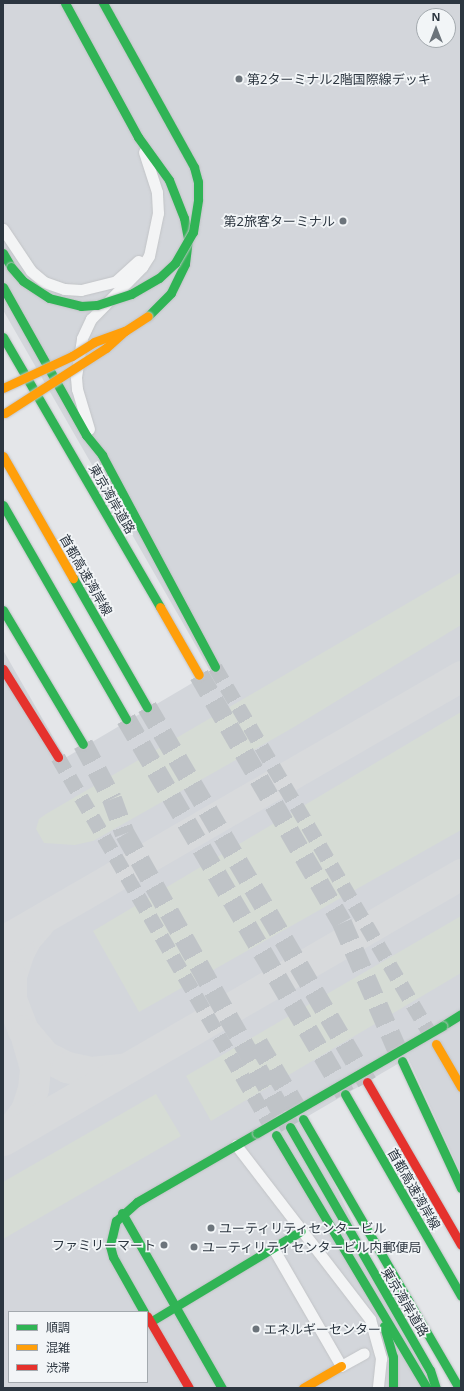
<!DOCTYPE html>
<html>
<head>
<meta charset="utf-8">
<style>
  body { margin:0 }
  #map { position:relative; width:464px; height:1391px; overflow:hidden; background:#e4e6e9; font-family:"Noto Sans","Noto Sans JP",sans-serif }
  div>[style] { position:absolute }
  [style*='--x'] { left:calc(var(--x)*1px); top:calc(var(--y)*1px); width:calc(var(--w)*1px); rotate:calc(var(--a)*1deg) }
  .built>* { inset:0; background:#d3d6db }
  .green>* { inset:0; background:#d6dcd5 }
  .taxiway>* { height:31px; margin:-15.5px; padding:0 15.5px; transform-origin:15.5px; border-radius:15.5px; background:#d8dadc }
  .secondary-tunnel>* { height:15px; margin-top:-7.5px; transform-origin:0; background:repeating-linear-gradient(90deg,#bfc3c7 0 15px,transparent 0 23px) }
  .highway-tunnel>* { height:20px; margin-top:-10px; transform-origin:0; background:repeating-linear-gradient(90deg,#bfc3c7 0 20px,transparent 0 30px) }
  .roads { filter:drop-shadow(0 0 1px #c2c4c7) drop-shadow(0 0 1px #c2c4c7) }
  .street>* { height:11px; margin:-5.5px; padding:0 5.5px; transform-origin:5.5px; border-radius:5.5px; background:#f3f4f5 }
  .fast>* { height:9px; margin:-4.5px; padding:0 4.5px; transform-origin:4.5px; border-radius:4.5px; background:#30b455 }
  .slow>* { height:9px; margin:-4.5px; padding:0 4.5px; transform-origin:4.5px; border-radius:4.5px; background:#ff9f0a }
  .jam>* { height:9px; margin:-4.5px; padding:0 4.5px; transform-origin:4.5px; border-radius:4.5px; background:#e5322d }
  .bridges { filter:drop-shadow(0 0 1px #c2c4c7) drop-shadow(0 0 1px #c2c4c7) }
  .fast-bridge>* { height:9px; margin:-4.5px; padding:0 4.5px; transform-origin:4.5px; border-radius:4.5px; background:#30b455 }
  .slow-bridge>* { height:9px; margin:-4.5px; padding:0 4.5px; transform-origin:4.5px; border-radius:4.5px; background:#ff9f0a }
  .dots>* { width:11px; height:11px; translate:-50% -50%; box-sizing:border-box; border:2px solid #f2f5f7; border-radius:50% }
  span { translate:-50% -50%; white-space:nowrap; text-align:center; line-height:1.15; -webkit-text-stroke:3.5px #f2f5f7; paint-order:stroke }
  .poi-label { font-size:13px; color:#2c3640 }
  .left { translate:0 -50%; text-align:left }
  .right { translate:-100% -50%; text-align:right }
  .street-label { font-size:13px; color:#2c3640 }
  .frame { position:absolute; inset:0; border:4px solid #2c3640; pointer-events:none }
  .legend { position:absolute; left:8px; top:1311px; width:140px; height:72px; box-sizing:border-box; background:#f2f5f7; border:1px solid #a3a9ae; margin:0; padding:5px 7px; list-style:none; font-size:12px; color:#2c3640 }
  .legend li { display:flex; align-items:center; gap:8px; height:20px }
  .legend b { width:20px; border:1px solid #a3a9ae }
  .north { position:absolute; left:416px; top:8px; width:40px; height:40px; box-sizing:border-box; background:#f2f5f7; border:1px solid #a3a9ae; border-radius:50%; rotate:0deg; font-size:11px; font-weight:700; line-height:16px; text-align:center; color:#2c3640 }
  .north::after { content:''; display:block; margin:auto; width:14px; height:18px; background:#6c747b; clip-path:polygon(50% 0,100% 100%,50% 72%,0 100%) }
</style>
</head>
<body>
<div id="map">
  <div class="built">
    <i style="clip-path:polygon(evenodd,3px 3px,461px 3px,461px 1174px,408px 1058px,303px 1119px,433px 1388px,3px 1388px,3px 650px,65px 758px,211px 672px,3px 310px,3px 3px,424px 16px,448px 16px,448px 40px,424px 40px,424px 16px,3px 3px,9px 1312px,147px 1312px,147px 1382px,9px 1382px,9px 1312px)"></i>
  </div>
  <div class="green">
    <i style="clip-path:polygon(461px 572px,461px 625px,294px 727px,93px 841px,75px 845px,44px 843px,36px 829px,39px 819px,46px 814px)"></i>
    <i style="clip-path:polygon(461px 712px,461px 830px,139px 1012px,93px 931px)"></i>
    <i style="clip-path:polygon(461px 916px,461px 973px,211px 1121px,186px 1076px)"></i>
    <i style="clip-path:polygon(156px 1094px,181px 1136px,3px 1239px,3px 1182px)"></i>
  </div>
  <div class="taxiway">
    <i style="--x:39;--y:923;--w:20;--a:131"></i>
    <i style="--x:26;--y:938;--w:15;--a:118"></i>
    <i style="--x:19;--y:951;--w:26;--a:108"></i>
    <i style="--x:11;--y:976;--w:23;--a:90"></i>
    <i style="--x:11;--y:999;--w:33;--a:69"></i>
    <i style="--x:23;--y:1030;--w:34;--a:50"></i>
    <i style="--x:45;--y:1056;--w:25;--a:27"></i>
    <i style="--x:67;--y:1067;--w:25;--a:12"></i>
    <i style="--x:91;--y:1072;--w:30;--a:-6"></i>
    <i style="--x:3;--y:941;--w:529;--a:-30.05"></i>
    <i style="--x:8;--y:1134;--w:30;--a:-53"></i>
    <i style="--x:26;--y:1110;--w:23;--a:-72"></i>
    <i style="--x:33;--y:1088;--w:20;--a:-84"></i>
    <i style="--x:35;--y:1068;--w:35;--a:-106"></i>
    <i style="--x:3;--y:1140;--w:530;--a:-30.15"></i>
  </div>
  <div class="secondary-tunnel">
    <i style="--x:215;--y:667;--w:437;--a:59.6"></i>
    <i style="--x:58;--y:757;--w:436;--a:60"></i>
  </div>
  <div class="highway-tunnel">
    <i style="--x:199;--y:675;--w:286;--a:60"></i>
    <i style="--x:342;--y:923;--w:150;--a:66.5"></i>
    <i style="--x:147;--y:707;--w:435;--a:59.6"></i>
    <i style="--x:126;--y:719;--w:434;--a:59.7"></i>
    <i style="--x:83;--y:744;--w:62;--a:62.2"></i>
    <i style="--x:112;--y:799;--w:37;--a:70"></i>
    <i style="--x:125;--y:834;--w:336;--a:60.6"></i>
    <i style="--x:258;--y:1043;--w:88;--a:59.4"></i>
  </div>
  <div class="roads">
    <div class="street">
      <i style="--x:3;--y:229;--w:50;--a:56.3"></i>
      <i style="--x:31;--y:271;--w:17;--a:40"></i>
      <i style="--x:44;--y:282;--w:21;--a:19"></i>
      <i style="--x:64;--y:289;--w:17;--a:3"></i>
      <i style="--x:81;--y:290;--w:36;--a:-14"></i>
      <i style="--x:116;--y:281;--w:30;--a:-42"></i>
      <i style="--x:89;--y:429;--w:42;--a:-106.7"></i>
      <i style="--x:77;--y:389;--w:12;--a:-95"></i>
      <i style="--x:76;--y:377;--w:39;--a:-81"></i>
      <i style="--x:82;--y:338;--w:21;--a:-65"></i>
      <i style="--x:91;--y:319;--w:73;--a:-45.6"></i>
      <i style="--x:142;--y:267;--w:13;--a:-58"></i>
      <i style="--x:149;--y:256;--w:44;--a:-78.2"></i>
      <i style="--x:158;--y:213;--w:21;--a:-93"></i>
      <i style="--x:157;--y:192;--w:42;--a:-108"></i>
      <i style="--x:236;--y:1145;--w:220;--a:52.4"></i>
      <i style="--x:370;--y:1319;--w:41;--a:74.2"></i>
      <i style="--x:381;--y:1358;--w:30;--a:96"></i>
      <i style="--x:273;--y:1248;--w:136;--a:60"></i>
      <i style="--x:341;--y:1366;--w:26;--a:-29"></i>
    </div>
    <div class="fast">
      <i style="--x:65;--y:3;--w:153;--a:61.4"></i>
      <i style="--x:138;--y:137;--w:53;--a:54.2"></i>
      <i style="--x:169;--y:180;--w:41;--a:68.5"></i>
      <i style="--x:184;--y:218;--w:21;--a:79"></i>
      <i style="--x:188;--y:239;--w:25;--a:97"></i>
      <i style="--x:185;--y:264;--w:32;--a:116"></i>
      <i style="--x:171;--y:293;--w:33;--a:135"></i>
      <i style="--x:3;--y:253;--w:16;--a:60"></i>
      <i style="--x:3;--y:287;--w:170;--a:60.7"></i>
      <i style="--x:86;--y:435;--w:26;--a:51"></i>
      <i style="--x:102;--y:455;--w:240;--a:61.9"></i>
      <i style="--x:3;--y:337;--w:312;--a:59.8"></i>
      <i style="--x:3;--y:505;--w:247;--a:60.1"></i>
      <i style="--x:73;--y:578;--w:149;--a:60.2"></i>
      <i style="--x:3;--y:610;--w:156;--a:59.2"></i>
      <i style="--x:442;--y:1026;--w:22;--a:-32"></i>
      <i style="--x:402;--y:1061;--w:140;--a:65.1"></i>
      <i style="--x:345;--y:1094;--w:233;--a:60.1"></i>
      <i style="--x:303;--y:1119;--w:311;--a:59.9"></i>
      <i style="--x:290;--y:1127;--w:280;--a:60.1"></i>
      <i style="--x:430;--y:1370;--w:19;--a:72"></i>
      <i style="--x:276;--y:1135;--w:295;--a:59.2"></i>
      <i style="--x:122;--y:1213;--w:202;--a:60.3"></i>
      <i style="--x:144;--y:1312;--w:63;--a:-119.4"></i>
      <i style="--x:113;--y:1257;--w:11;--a:-105"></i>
      <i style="--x:110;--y:1246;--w:26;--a:-77"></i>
      <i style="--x:116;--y:1221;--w:28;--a:-42"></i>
      <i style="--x:137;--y:1202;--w:138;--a:-29.9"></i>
      <i style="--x:150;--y:1322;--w:176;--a:-31.1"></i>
      <i style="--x:384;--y:1326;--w:32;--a:74"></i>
      <i style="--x:393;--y:1357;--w:31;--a:90"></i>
    </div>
    <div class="slow">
      <i style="--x:3;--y:456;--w:141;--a:60.2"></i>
      <i style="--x:160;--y:607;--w:78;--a:60.2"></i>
      <i style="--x:436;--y:1044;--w:50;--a:59.8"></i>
      <i style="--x:303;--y:1388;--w:44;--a:-30.1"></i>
    </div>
    <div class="jam">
      <i style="--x:3;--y:669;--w:104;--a:58"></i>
      <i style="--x:367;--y:1082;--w:188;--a:60"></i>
      <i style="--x:147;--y:1316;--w:83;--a:59.7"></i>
    </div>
  </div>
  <div class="bridges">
    <div class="fast-bridge">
      <i style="--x:11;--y:267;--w:18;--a:49"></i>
      <i style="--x:23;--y:281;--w:31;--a:33"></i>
      <i style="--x:49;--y:298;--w:33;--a:14"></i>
      <i style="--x:81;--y:306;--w:16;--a:-4"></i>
      <i style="--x:97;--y:305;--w:36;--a:-18"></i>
      <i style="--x:131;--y:294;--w:32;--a:-30"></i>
      <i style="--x:159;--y:278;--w:22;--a:-43"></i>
      <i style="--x:175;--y:263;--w:36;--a:-60"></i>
      <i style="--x:193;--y:232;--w:33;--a:-81"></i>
      <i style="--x:198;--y:199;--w:17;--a:-90"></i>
      <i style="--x:198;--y:182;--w:16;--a:-105"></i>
      <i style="--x:194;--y:167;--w:188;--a:-119"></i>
      <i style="--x:257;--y:1133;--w:214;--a:-30"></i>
    </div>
    <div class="slow-bridge">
      <i style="--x:3;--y:388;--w:76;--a:-24.9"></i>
      <i style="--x:72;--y:356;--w:26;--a:-32"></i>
      <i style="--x:94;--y:342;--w:33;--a:-20"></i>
      <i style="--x:5;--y:413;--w:120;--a:-32.8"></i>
      <i style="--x:106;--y:348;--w:25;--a:-42"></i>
      <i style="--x:125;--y:331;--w:27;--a:-33"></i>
    </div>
  </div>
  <div class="dots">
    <i style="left:239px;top:79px;background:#6c747b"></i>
    <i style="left:343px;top:221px;background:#6c747b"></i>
    <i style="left:211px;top:1228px;background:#6c747b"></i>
    <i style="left:164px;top:1245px;background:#6c747b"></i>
    <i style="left:194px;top:1247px;background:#6c747b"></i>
    <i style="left:256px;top:1329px;background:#6c747b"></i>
  </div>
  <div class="poi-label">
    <span class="left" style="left:247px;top:79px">第2ターミナル2階国際線デッキ</span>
    <span class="right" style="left:335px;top:221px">第2旅客ターミナル</span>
    <span class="left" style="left:219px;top:1228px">ユーティリティセンタービル</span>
    <span class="right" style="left:156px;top:1245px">ファミリーマート</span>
    <span class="left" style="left:202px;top:1247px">ユーティリティセンタービル内郵便局</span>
    <span class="left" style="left:264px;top:1329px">エネルギーセンター</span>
  </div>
  <div class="street-label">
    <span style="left:112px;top:499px;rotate:60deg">東京湾岸道路</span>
    <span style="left:86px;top:575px;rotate:60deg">首都高速湾岸線</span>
    <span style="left:414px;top:1189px;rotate:60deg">首都高速湾岸線</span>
    <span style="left:405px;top:1302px;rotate:59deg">東京湾岸道路</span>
  </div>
  <div class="frame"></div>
  <ul class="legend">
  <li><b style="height:5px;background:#30b455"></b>順調</li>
  <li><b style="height:5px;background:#ff9f0a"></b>混雑</li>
  <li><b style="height:5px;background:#e5322d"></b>渋滞</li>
  </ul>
  <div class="north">N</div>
</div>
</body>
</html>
